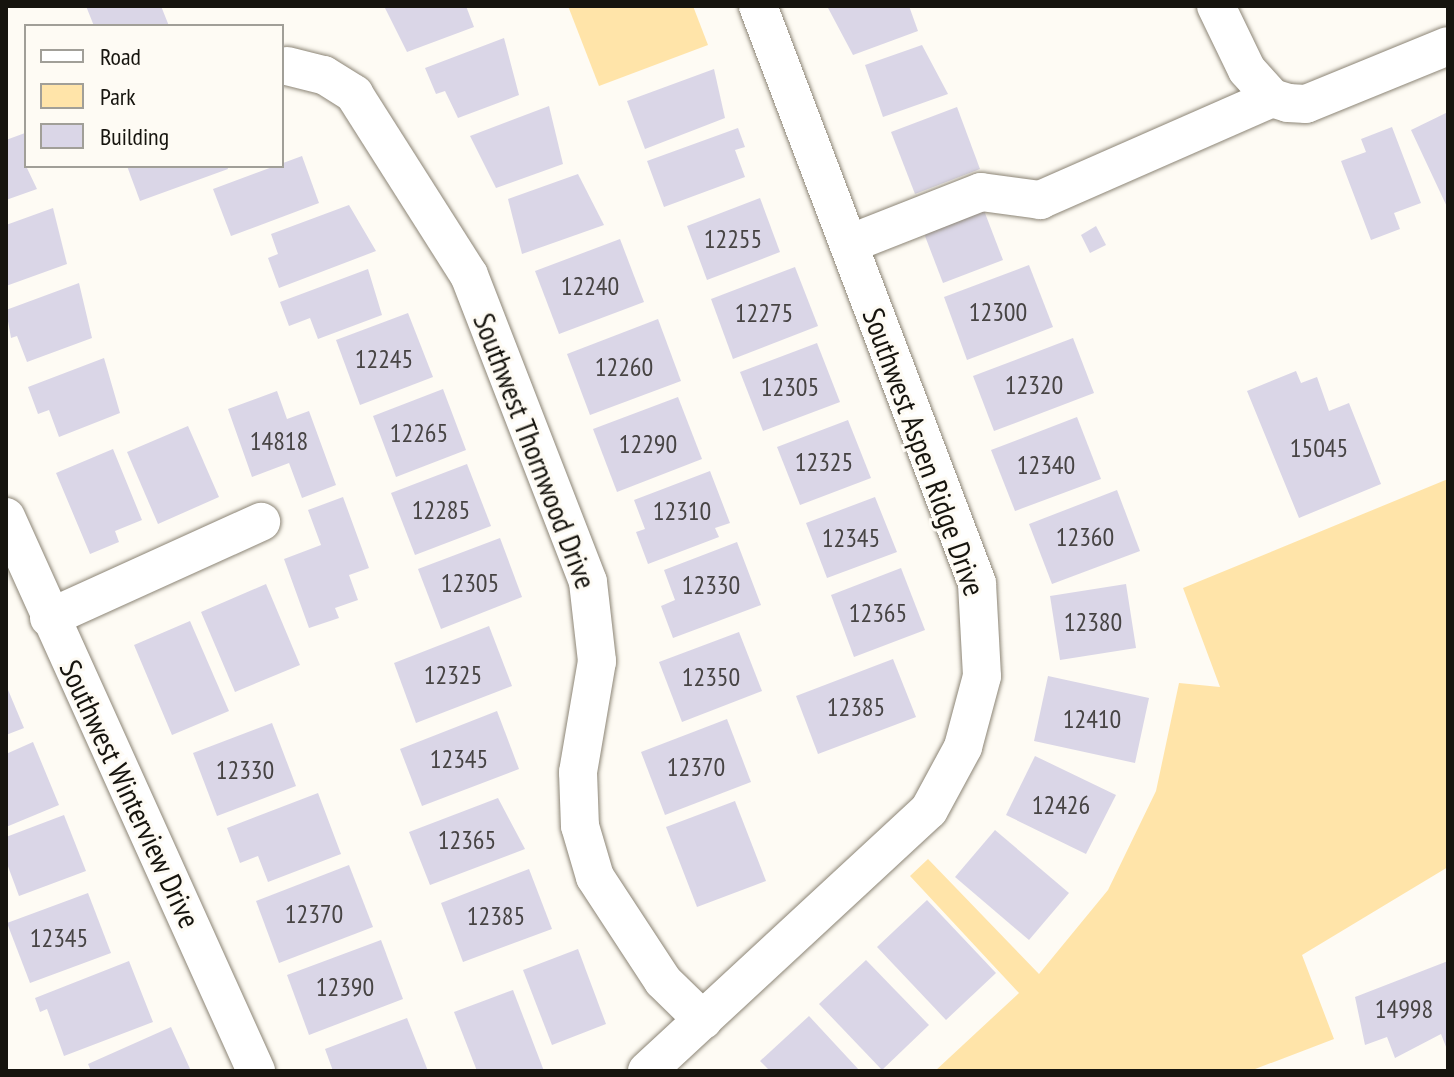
<!DOCTYPE html>
<html>
<head>
<meta charset="utf-8">
<style>
  body { margin:0 }
  #map { position:relative; width:1454px; height:1077px; overflow:hidden; background:#fefbf4; font-family:"PT Sans Narrow",sans-serif }
  div>[style] { position:absolute }
  [style*='--x'] { left:calc(var(--x)*1px); top:calc(var(--y)*1px); width:calc(var(--w)*1px); rotate:calc(var(--a)*1deg) }
  .green>* { inset:0; background:#ffe4a9 }
  .building>* { inset:0; background:#dad6e7 }
  .roads { filter:drop-shadow(0 0 2px #8c8576) drop-shadow(0 0 2px #8c8576) }
  .minor>* { height:38px; margin:-19px; padding:0 19px; transform-origin:19px; border-radius:19px; background:#fff }
  span { translate:-50% -50%; white-space:nowrap; text-align:center; line-height:1.15; -webkit-text-stroke:6px #fefbf4; paint-order:stroke }
  .number-label { font-size:26px; color:#474444 }
  .number-label span { -webkit-text-stroke-width:0 }
  .street-label { font-size:30px; color:#16140e }
  .frame { position:absolute; inset:0; border:8px solid #16140e; pointer-events:none }
  .legend { position:absolute; left:24px; top:24px; width:260px; height:144px; box-sizing:border-box; background:#fefbf4; border:2px solid #a19f98; margin:0; padding:10px 14px; list-style:none; font-size:24px; color:#16140e }
  .legend li { display:flex; align-items:center; gap:16px; height:40px }
  .legend b { width:40px; border:2px solid #a19f98 }
</style>
</head>
<body>
<div id="map">
  <div class="green">
    <i style="clip-path:polygon(568px 6px,693px 6px,708px 45px,599px 86px)"></i>
    <i style="clip-path:polygon(1448px 479px,1448px 867px,1302px 955px,1334px 1039px,1250px 1071px,935px 1071px,1019px 993px,910px 876px,928px 859px,1039px 974px,1108px 890px,1156px 791px,1179px 683px,1220px 687px,1183px 588px)"></i>
  </div>
  <div class="building">
    <i style="clip-path:polygon(86px 6px,161px 6px,169px 26px,94px 26px)"></i>
    <i style="clip-path:polygon(384px 6px,466px 6px,474px 27px,407px 52px)"></i>
    <i style="clip-path:polygon(827px 6px,909px 6px,918px 31px,853px 55px)"></i>
    <i style="clip-path:polygon(504px 38px,519px 95px,458px 118px,445px 91px,436px 94px,425px 68px)"></i>
    <i style="clip-path:polygon(922px 45px,948px 94px,883px 117px,865px 65px)"></i>
    <i style="clip-path:polygon(714px 69px,725px 118px,645px 149px,627px 101px)"></i>
    <i style="clip-path:polygon(549px 106px,563px 164px,496px 188px,470px 136px)"></i>
    <i style="clip-path:polygon(957px 107px,980px 169px,915px 194px,891px 132px)"></i>
    <i style="clip-path:polygon(1448px 112px,1448px 209px,1411px 130px)"></i>
    <i style="clip-path:polygon(1392px 127px,1421px 203px,1394px 213px,1400px 229px,1371px 240px,1341px 161px,1366px 152px,1361px 139px)"></i>
    <i style="clip-path:polygon(738px 128px,745px 147px,735px 150px,745px 177px,664px 207px,647px 161px)"></i>
    <i style="clip-path:polygon(25px 133px,26px 166px,37px 189px,6px 200px,6px 140px)"></i>
    <i style="clip-path:polygon(302px 156px,319px 203px,231px 236px,213px 189px)"></i>
    <i style="clip-path:polygon(127px 166px,227px 166px,228px 169px,140px 201px)"></i>
    <i style="clip-path:polygon(578px 174px,604px 225px,522px 254px,508px 199px)"></i>
    <i style="clip-path:polygon(760px 198px,780px 252px,707px 280px,687px 226px)"></i>
    <i style="clip-path:polygon(980px 200px,1003px 260px,943px 283px,920px 223px)"></i>
    <i style="clip-path:polygon(349px 205px,376px 251px,279px 288px,268px 258px,278px 254px,271px 234px)"></i>
    <i style="clip-path:polygon(53px 208px,67px 264px,6px 286px,6px 225px)"></i>
    <i style="clip-path:polygon(1096px 226px,1106px 245px,1090px 253px,1081px 235px)"></i>
    <i style="clip-path:polygon(620px 239px,644px 302px,559px 334px,535px 271px)"></i>
    <i style="clip-path:polygon(1029px 265px,1053px 327px,967px 360px,944px 297px)"></i>
    <i style="clip-path:polygon(795px 267px,818px 326px,733px 359px,711px 299px)"></i>
    <i style="clip-path:polygon(368px 269px,382px 315px,318px 339px,310px 318px,289px 326px,280px 302px)"></i>
    <i style="clip-path:polygon(79px 283px,92px 338px,27px 362px,17px 336px,11px 338px,6px 310px)"></i>
    <i style="clip-path:polygon(408px 313px,433px 377px,360px 405px,336px 340px)"></i>
    <i style="clip-path:polygon(658px 319px,681px 381px,590px 415px,567px 354px)"></i>
    <i style="clip-path:polygon(1073px 338px,1094px 393px,994px 431px,973px 376px)"></i>
    <i style="clip-path:polygon(817px 343px,840px 402px,763px 431px,740px 372px)"></i>
    <i style="clip-path:polygon(104px 358px,120px 413px,59px 437px,49px 410px,38px 414px,28px 387px)"></i>
    <i style="clip-path:polygon(1296px 371px,1301px 383px,1317px 377px,1329px 411px,1349px 403px,1381px 484px,1299px 518px,1247px 391px)"></i>
    <i style="clip-path:polygon(443px 389px,466px 450px,396px 477px,373px 416px)"></i>
    <i style="clip-path:polygon(277px 391px,287px 419px,309px 411px,336px 485px,302px 498px,289px 463px,252px 477px,228px 409px)"></i>
    <i style="clip-path:polygon(678px 397px,702px 459px,617px 492px,593px 429px)"></i>
    <i style="clip-path:polygon(1077px 417px,1101px 479px,1015px 511px,991px 450px)"></i>
    <i style="clip-path:polygon(848px 420px,871px 478px,800px 505px,777px 447px)"></i>
    <i style="clip-path:polygon(188px 426px,219px 497px,158px 524px,127px 452px)"></i>
    <i style="clip-path:polygon(113px 449px,142px 520px,115px 531px,119px 542px,90px 554px,56px 473px)"></i>
    <i style="clip-path:polygon(467px 464px,491px 526px,415px 555px,391px 493px)"></i>
    <i style="clip-path:polygon(710px 471px,730px 523px,715px 528px,719px 537px,648px 564px,636px 532px,645px 529px,634px 500px)"></i>
    <i style="clip-path:polygon(1117px 490px,1140px 551px,1052px 584px,1029px 524px)"></i>
    <i style="clip-path:polygon(343px 497px,369px 568px,349px 575px,358px 600px,335px 608px,339px 618px,309px 628px,284px 559px,321px 545px,308px 510px)"></i>
    <i style="clip-path:polygon(875px 497px,897px 552px,827px 578px,806px 523px)"></i>
    <i style="clip-path:polygon(500px 538px,522px 597px,441px 629px,418px 569px)"></i>
    <i style="clip-path:polygon(737px 542px,761px 605px,673px 638px,661px 606px,675px 600px,664px 570px)"></i>
    <i style="clip-path:polygon(901px 568px,925px 630px,854px 657px,831px 595px)"></i>
    <i style="clip-path:polygon(266px 584px,300px 665px,235px 692px,201px 612px)"></i>
    <i style="clip-path:polygon(1126px 584px,1136px 648px,1060px 660px,1050px 596px)"></i>
    <i style="clip-path:polygon(190px 621px,229px 711px,172px 735px,134px 645px)"></i>
    <i style="clip-path:polygon(489px 626px,512px 686px,416px 723px,394px 663px)"></i>
    <i style="clip-path:polygon(739px 632px,762px 691px,682px 722px,659px 662px)"></i>
    <i style="clip-path:polygon(893px 659px,916px 717px,818px 754px,796px 696px)"></i>
    <i style="clip-path:polygon(1048px 676px,1149px 698px,1135px 763px,1034px 741px)"></i>
    <i style="clip-path:polygon(6px 685px,24px 728px,6px 735px)"></i>
    <i style="clip-path:polygon(497px 711px,519px 769px,422px 806px,400px 749px)"></i>
    <i style="clip-path:polygon(727px 719px,751px 782px,665px 815px,641px 752px)"></i>
    <i style="clip-path:polygon(272px 723px,296px 786px,217px 816px,193px 753px)"></i>
    <i style="clip-path:polygon(33px 742px,59px 805px,6px 827px,6px 754px)"></i>
    <i style="clip-path:polygon(1035px 756px,1116px 795px,1086px 854px,1006px 815px)"></i>
    <i style="clip-path:polygon(318px 793px,341px 854px,268px 882px,258px 856px,240px 863px,227px 828px)"></i>
    <i style="clip-path:polygon(498px 798px,525px 849px,430px 885px,409px 832px)"></i>
    <i style="clip-path:polygon(735px 801px,766px 881px,697px 907px,666px 827px)"></i>
    <i style="clip-path:polygon(64px 815px,86px 871px,19px 896px,6px 861px,6px 837px)"></i>
    <i style="clip-path:polygon(995px 830px,1069px 893px,1029px 940px,955px 877px)"></i>
    <i style="clip-path:polygon(349px 865px,373px 927px,279px 963px,256px 901px)"></i>
    <i style="clip-path:polygon(529px 869px,552px 929px,463px 962px,441px 903px)"></i>
    <i style="clip-path:polygon(88px 893px,111px 953px,30px 983px,7px 923px)"></i>
    <i style="clip-path:polygon(927px 900px,996px 973px,946px 1020px,877px 947px)"></i>
    <i style="clip-path:polygon(381px 940px,403px 999px,309px 1035px,287px 975px)"></i>
    <i style="clip-path:polygon(578px 949px,606px 1024px,552px 1045px,523px 970px)"></i>
    <i style="clip-path:polygon(866px 960px,929px 1025px,882px 1070px,819px 1004px)"></i>
    <i style="clip-path:polygon(129px 961px,153px 1022px,64px 1056px,47px 1009px,40px 1012px,35px 998px)"></i>
    <i style="clip-path:polygon(1448px 961px,1448px 1052px,1441px 1034px,1395px 1058px,1387px 1037px,1365px 1045px,1355px 997px)"></i>
    <i style="clip-path:polygon(513px 990px,544px 1071px,477px 1071px,454px 1012px)"></i>
    <i style="clip-path:polygon(809px 1016px,860px 1071px,770px 1071px,760px 1061px)"></i>
    <i style="clip-path:polygon(407px 1018px,428px 1071px,333px 1071px,325px 1049px)"></i>
    <i style="clip-path:polygon(171px 1027px,191px 1071px,91px 1071px,88px 1064px)"></i>
  </div>
  <div class="roads">
    <div class="minor">
      <i style="--x:1216;--y:6;--w:71;--a:64.2"></i>
      <i style="--x:1247;--y:70;--w:38;--a:48"></i>
      <i style="--x:1272;--y:98;--w:17;--a:17"></i>
      <i style="--x:1288;--y:103;--w:18;--a:3"></i>
      <i style="--x:1306;--y:104;--w:153;--a:-22.2"></i>
      <i style="--x:287;--y:66;--w:38;--a:14"></i>
      <i style="--x:324;--y:75;--w:36;--a:32"></i>
      <i style="--x:354;--y:94;--w:214;--a:57.6"></i>
      <i style="--x:469;--y:275;--w:329;--a:68.8"></i>
      <i style="--x:588;--y:582;--w:80;--a:83.5"></i>
      <i style="--x:597;--y:661;--w:113;--a:99.7"></i>
      <i style="--x:578;--y:772;--w:54;--a:87.9"></i>
      <i style="--x:580;--y:826;--w:53;--a:73.6"></i>
      <i style="--x:595;--y:877;--w:124;--a:56.8"></i>
      <i style="--x:663;--y:981;--w:56;--a:44.3"></i>
      <i style="--x:849;--y:244;--w:142;--a:-21.5"></i>
      <i style="--x:981;--y:192;--w:60;--a:7.7"></i>
      <i style="--x:1040;--y:200;--w:253;--a:-23.7"></i>
      <i style="--x:6;--y:517;--w:608;--a:65.71"></i>
      <i style="--x:49;--y:618;--w:233;--a:-24.4"></i>
      <i style="--x:647;--y:1071;--w:384;--a:-42.8"></i>
      <i style="--x:929;--y:810;--w:72;--a:-61.6"></i>
      <i style="--x:963;--y:747;--w:73;--a:-75"></i>
      <i style="--x:982;--y:676;--w:93;--a:-93.1"></i>
      <i style="--x:977;--y:583;--w:617;--a:-110.78"></i>
    </div>
  </div>
  <div class="number-label">
    <span style="left:733px;top:239px">12255</span>
    <span style="left:590px;top:286px">12240</span>
    <span style="left:998px;top:312px">12300</span>
    <span style="left:764px;top:313px">12275</span>
    <span style="left:384px;top:359px">12245</span>
    <span style="left:624px;top:367px">12260</span>
    <span style="left:1034px;top:385px">12320</span>
    <span style="left:790px;top:387px">12305</span>
    <span style="left:419px;top:433px">12265</span>
    <span style="left:279px;top:441px">14818</span>
    <span style="left:648px;top:444px">12290</span>
    <span style="left:1319px;top:448px">15045</span>
    <span style="left:824px;top:462px">12325</span>
    <span style="left:1046px;top:465px">12340</span>
    <span style="left:441px;top:510px">12285</span>
    <span style="left:682px;top:511px">12310</span>
    <span style="left:1085px;top:537px">12360</span>
    <span style="left:851px;top:538px">12345</span>
    <span style="left:470px;top:583px">12305</span>
    <span style="left:711px;top:585px">12330</span>
    <span style="left:878px;top:613px">12365</span>
    <span style="left:1093px;top:622px">12380</span>
    <span style="left:453px;top:675px">12325</span>
    <span style="left:711px;top:677px">12350</span>
    <span style="left:856px;top:707px">12385</span>
    <span style="left:1092px;top:719px">12410</span>
    <span style="left:459px;top:759px">12345</span>
    <span style="left:696px;top:767px">12370</span>
    <span style="left:245px;top:770px">12330</span>
    <span style="left:1061px;top:805px">12426</span>
    <span style="left:467px;top:840px">12365</span>
    <span style="left:314px;top:914px">12370</span>
    <span style="left:496px;top:916px">12385</span>
    <span style="left:59px;top:938px">12345</span>
    <span style="left:345px;top:987px">12390</span>
    <span style="left:1404px;top:1009px">14998</span>
  </div>
  <div class="street-label">
    <span style="left:535px;top:451px;rotate:69deg">Southwest Thornwood Drive</span>
    <span style="left:924px;top:452px;rotate:70deg">Southwest Aspen Ridge Drive</span>
    <span style="left:130px;top:794px;rotate:65deg">Southwest Winterview Drive</span>
  </div>
  <div class="frame"></div>
  <ul class="legend">
  <li><b style="height:10px;background:#fff"></b>Road</li>
  <li><b style="height:22px;background:#ffe4a9"></b>Park</li>
  <li><b style="height:22px;background:#dad6e7"></b>Building</li>
  </ul>
</div>
</body>
</html>
